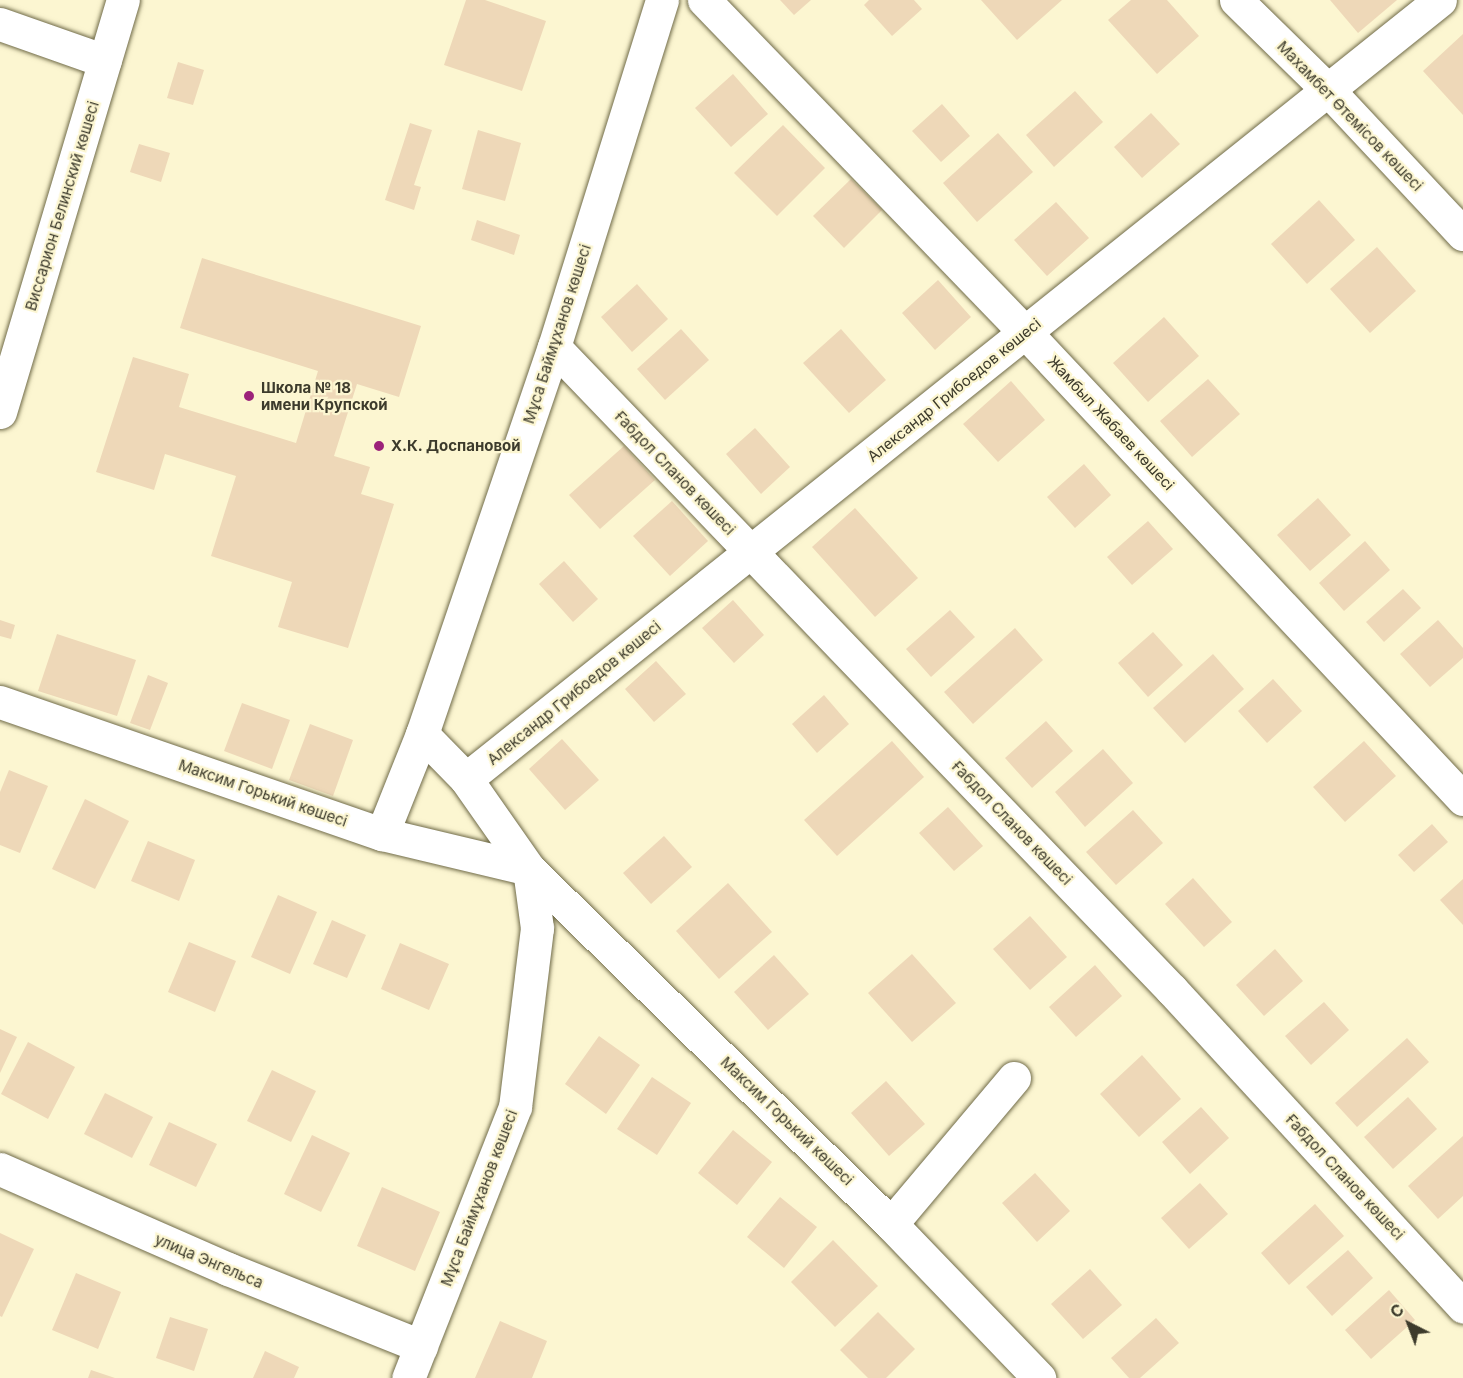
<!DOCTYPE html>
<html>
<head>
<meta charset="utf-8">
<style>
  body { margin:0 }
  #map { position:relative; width:1463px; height:1378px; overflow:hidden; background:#fcf6d1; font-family:Inter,sans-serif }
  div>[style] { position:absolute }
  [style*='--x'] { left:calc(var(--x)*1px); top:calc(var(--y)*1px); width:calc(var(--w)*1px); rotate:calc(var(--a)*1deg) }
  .building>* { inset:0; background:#eed8b8 }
  .roads { filter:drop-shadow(0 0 2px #706b49) drop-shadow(0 0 2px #706b49) }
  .minor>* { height:33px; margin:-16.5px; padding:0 16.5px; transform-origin:16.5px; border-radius:16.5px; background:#fff }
  .major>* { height:33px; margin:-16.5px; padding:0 16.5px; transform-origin:16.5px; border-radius:16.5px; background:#fff }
  .dots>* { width:16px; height:16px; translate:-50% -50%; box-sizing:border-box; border:3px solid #fcf6d1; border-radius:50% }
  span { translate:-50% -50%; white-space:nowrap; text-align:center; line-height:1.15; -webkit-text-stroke:4.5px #fcf6d1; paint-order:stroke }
  .street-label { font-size:15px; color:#3d3b2c }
  .poi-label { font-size:15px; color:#3d3b2c; font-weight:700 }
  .left { translate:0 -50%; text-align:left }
  .north { position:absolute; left:1379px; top:1294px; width:60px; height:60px; -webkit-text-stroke:4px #fcf6d1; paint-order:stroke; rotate:318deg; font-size:16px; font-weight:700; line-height:24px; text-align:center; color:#3d3b2c }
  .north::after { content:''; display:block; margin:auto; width:21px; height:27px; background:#3d3b2c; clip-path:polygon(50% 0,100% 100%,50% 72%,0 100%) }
</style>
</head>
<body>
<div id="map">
  <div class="building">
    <i style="clip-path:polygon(466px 0,485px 0,546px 21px,522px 91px,444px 65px)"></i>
    <i style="clip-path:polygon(780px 0,811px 0,794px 15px)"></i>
    <i style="clip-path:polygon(869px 0,914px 0,922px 9px,892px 36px,864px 5px)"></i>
    <i style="clip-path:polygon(981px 0,1062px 0,1017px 40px)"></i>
    <i style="clip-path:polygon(1131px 0,1167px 0,1199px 36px,1157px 74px,1108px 20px)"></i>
    <i style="clip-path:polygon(1330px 0,1397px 0,1358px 33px)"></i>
    <i style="clip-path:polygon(1463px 34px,1463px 115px,1423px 71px)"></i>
    <i style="clip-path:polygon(178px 62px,204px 70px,193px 105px,167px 98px)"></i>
    <i style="clip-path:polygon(733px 74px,768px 114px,731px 147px,695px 108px)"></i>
    <i style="clip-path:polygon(1075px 91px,1103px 122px,1054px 167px,1026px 135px)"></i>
    <i style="clip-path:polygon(942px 104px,970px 136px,941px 162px,912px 131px)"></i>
    <i style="clip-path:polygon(1151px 113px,1180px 144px,1142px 178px,1114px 147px)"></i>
    <i style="clip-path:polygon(410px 123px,432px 130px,414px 185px,421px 187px,414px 210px,385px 200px)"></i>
    <i style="clip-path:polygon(783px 125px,825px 168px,777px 216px,734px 173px)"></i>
    <i style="clip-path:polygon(478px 130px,521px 143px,505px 201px,462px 189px)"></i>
    <i style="clip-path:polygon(998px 133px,1033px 172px,977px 222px,943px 183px)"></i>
    <i style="clip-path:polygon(139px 144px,170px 153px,161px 182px,130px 172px)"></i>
    <i style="clip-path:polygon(851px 179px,882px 210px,844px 248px,813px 216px)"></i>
    <i style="clip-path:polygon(1319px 200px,1355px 240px,1307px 284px,1271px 244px)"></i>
    <i style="clip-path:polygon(1056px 202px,1089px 238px,1047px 276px,1014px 240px)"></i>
    <i style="clip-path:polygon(477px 220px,520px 235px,514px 255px,471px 240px)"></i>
    <i style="clip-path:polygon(1377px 247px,1416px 291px,1370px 333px,1330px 289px)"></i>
    <i style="clip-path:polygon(202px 258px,421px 326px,399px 397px,357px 384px,334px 456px,370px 467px,361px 494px,394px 504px,348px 648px,278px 627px,292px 582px,211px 556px,236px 476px,165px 454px,154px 490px,96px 472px,133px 357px,189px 374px,179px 407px,296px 443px,318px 371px,180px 328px)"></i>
    <i style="clip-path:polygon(938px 280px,971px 317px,935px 350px,902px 313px)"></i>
    <i style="clip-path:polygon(637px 284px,668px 319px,632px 352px,601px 317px)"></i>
    <i style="clip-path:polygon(1164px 317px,1199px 356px,1148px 402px,1113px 363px)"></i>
    <i style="clip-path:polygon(681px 329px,709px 360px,665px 400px,637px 369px)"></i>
    <i style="clip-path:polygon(841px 329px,886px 380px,849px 413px,803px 363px)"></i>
    <i style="clip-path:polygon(1208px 379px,1240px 414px,1192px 457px,1160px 421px)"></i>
    <i style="clip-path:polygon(1011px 381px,1045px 420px,998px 462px,963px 424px)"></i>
    <i style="clip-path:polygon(755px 428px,790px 467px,761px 494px,726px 454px)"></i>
    <i style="clip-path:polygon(624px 446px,655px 480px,600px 529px,569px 495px)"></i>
    <i style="clip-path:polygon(1084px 464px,1111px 495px,1075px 528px,1047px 497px)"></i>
    <i style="clip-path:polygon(1318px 498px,1351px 535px,1310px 571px,1277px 535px)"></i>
    <i style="clip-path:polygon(672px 501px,708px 541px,670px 576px,633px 536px)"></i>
    <i style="clip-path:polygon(855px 508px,918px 578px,875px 617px,812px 547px)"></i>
    <i style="clip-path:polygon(1148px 521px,1173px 549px,1132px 585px,1107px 557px)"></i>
    <i style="clip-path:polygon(1365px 541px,1390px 570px,1344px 611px,1319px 583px)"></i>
    <i style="clip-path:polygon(564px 561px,598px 599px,573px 622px,539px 584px)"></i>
    <i style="clip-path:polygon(1403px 589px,1421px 608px,1384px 642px,1366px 622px)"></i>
    <i style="clip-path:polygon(733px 600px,764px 635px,734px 663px,702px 628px)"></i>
    <i style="clip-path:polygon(950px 610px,975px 637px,931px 677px,906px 649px)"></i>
    <i style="clip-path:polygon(0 620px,15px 625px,11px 639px,0 636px)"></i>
    <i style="clip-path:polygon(1438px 620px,1463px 648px,1463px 658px,1430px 687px,1400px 654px)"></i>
    <i style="clip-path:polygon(1015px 628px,1043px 660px,973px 724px,944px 692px)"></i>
    <i style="clip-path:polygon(1153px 632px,1183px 665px,1148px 697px,1118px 663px)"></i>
    <i style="clip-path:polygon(57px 634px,136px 660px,117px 716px,38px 691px)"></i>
    <i style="clip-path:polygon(1213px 654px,1244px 689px,1185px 743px,1153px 708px)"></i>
    <i style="clip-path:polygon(656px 661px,686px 694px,654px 722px,625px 689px)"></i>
    <i style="clip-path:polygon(148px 675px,168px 683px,150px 730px,130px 723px)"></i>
    <i style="clip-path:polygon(1273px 679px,1302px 711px,1267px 743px,1238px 711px)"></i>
    <i style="clip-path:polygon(824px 695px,849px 724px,817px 753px,792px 724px)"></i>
    <i style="clip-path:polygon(242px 703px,290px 720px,272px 769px,224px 751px)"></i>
    <i style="clip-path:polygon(1046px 721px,1073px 751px,1032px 788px,1005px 758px)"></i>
    <i style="clip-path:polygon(310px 724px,353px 740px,333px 796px,289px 780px)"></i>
    <i style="clip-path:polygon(562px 739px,599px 780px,565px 810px,529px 769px)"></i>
    <i style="clip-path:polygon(892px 741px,924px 777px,837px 856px,804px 820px)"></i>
    <i style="clip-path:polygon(1364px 741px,1396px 776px,1345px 822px,1313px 787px)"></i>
    <i style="clip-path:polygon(1103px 749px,1133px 783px,1085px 827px,1055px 792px)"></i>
    <i style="clip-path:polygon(9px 770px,48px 786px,20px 853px,0 845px,0 792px)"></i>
    <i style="clip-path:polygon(85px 799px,129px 821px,95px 889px,52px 869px)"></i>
    <i style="clip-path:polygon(948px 807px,983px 846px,954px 871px,919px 833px)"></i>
    <i style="clip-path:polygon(1133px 810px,1163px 843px,1116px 885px,1086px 852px)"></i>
    <i style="clip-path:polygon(1432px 824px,1448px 842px,1414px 872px,1398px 855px)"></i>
    <i style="clip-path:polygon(664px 836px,692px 867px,651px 904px,623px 873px)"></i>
    <i style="clip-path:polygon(148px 841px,195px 860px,179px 901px,131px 881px)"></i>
    <i style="clip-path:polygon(1193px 878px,1232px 922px,1204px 947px,1165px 904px)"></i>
    <i style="clip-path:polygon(1463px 879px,1463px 925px,1440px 900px)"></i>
    <i style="clip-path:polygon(728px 883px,772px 932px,719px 979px,676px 931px)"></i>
    <i style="clip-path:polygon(278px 895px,317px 912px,290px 974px,251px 957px)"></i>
    <i style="clip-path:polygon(1030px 916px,1067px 957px,1030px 990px,993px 949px)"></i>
    <i style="clip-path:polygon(332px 920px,366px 935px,347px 978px,313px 964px)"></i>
    <i style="clip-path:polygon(189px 942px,236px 961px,215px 1012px,168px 992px)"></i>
    <i style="clip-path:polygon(400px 943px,449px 964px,429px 1010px,381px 989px)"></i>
    <i style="clip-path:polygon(1275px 949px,1303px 981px,1264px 1016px,1236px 985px)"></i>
    <i style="clip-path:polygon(912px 954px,956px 1003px,912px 1042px,868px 993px)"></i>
    <i style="clip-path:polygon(774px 955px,809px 994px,768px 1030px,734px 992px)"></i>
    <i style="clip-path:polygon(1095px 965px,1122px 996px,1076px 1037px,1049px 1007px)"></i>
    <i style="clip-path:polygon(1324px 1002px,1349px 1030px,1311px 1065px,1285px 1036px)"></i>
    <i style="clip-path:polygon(0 1029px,17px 1037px,0 1073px)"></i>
    <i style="clip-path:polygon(599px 1036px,640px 1065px,606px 1114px,565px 1084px)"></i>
    <i style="clip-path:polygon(1407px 1038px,1429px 1062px,1357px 1127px,1335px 1103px)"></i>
    <i style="clip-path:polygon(28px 1042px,75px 1067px,48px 1119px,1px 1094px)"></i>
    <i style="clip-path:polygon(1142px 1055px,1181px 1099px,1139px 1137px,1100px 1094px)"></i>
    <i style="clip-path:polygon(272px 1070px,316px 1091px,291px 1142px,247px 1121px)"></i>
    <i style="clip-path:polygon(652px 1077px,691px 1103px,657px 1155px,617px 1129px)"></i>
    <i style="clip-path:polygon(886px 1081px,925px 1124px,889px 1156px,851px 1113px)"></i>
    <i style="clip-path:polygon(105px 1093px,153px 1117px,132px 1158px,84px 1134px)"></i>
    <i style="clip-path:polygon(1408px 1097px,1437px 1129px,1393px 1169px,1364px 1137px)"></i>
    <i style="clip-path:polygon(1201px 1107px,1229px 1138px,1190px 1174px,1162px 1142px)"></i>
    <i style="clip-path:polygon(169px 1122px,217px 1144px,196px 1187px,149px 1165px)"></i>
    <i style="clip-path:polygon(733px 1130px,772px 1162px,737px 1205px,698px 1173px)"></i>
    <i style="clip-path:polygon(312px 1135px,350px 1153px,321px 1212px,284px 1194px)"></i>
    <i style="clip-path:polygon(1463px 1136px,1463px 1196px,1438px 1219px,1408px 1186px)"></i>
    <i style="clip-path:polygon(1035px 1173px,1070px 1211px,1037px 1242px,1002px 1203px)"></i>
    <i style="clip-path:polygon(1200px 1183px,1228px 1214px,1189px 1249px,1161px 1218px)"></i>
    <i style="clip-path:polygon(382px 1187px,440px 1212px,415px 1271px,357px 1246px)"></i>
    <i style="clip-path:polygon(780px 1197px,817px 1227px,784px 1268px,747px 1237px)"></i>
    <i style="clip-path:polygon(1315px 1204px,1344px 1236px,1289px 1285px,1261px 1253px)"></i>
    <i style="clip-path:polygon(0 1233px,34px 1249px,2px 1317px,0 1316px)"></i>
    <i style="clip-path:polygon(833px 1240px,878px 1286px,835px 1327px,791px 1282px)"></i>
    <i style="clip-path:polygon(1348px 1250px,1373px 1278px,1332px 1316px,1306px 1287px)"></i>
    <i style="clip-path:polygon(1090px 1269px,1122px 1305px,1083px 1339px,1051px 1304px)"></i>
    <i style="clip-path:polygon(76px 1273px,121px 1292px,98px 1349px,52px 1330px)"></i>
    <i style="clip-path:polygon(1389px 1290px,1415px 1320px,1371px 1359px,1345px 1330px)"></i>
    <i style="clip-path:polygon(878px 1312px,915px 1349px,886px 1378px,868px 1378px,840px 1350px)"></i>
    <i style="clip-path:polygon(170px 1317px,208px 1329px,194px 1371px,156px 1358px)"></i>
    <i style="clip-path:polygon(1156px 1318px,1179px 1343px,1140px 1378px,1129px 1378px,1111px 1358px)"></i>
    <i style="clip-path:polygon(500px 1321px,547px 1341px,532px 1378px,475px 1378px)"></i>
    <i style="clip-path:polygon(265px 1351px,299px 1367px,294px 1378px,253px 1378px)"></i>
    <i style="clip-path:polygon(91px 1370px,115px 1378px,88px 1378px)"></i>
  </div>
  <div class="roads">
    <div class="minor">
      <i style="--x:704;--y:0;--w:463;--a:46"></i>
      <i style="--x:1026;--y:333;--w:639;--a:46.84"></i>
      <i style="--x:0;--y:24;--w:111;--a:19.4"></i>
      <i style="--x:554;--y:347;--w:892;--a:46.14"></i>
      <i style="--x:1172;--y:990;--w:430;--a:47.4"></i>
      <i style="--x:0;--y:412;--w:430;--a:-73.4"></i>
      <i style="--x:0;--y:702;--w:404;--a:19.1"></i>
      <i style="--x:382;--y:834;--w:151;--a:13.4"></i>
      <i style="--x:529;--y:869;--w:60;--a:82.3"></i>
      <i style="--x:537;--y:928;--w:180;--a:97"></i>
      <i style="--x:515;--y:1107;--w:291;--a:111.5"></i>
      <i style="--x:422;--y:734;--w:63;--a:45.6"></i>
      <i style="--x:466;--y:779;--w:110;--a:55"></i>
      <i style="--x:529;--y:869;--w:507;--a:44.44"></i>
      <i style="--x:891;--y:1224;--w:214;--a:46.1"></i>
      <i style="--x:466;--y:779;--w:1247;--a:-38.65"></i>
      <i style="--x:382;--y:834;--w:108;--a:-68.2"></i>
      <i style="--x:422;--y:734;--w:409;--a:-71.2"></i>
      <i style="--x:554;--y:347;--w:363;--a:-72.7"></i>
      <i style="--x:0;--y:1169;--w:249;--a:23.7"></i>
      <i style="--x:228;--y:1269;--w:208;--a:21.8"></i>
      <i style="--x:891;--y:1224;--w:191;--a:-49.9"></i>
    </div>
    <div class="major">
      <i style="--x:1236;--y:0;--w:130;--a:44.4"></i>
      <i style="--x:1329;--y:91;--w:196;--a:46.9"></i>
    </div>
  </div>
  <div class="dots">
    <i style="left:249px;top:396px;background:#9c227a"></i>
    <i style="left:379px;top:446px;background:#9c227a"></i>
  </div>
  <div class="street-label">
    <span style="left:1350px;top:116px;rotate:46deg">Махамбет Өтемісов көшесі</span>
    <span style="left:62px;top:206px;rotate:-73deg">Виссарион Белинский көшесі</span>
    <span style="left:557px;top:334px;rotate:-72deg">Мұса Баймұханов көшесі</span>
    <span style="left:954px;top:390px;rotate:-39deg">Александр Грибоедов көшесі</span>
    <span style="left:1111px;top:423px;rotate:47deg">Жамбыл Жабаев көшесі</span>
    <span style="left:675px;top:473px;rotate:46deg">Ғабдол Сланов көшесі</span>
    <span style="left:574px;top:693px;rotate:-39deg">Александр Грибоедов көшесі</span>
    <span style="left:263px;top:793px;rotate:19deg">Максим Горький көшесі</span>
    <span style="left:1012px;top:823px;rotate:46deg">Ғабдол Сланов көшесі</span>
    <span style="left:787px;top:1121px;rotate:44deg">Максим Горький көшесі</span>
    <span style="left:1345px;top:1177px;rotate:47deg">Ғабдол Сланов көшесі</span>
    <span style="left:479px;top:1198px;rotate:-69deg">Мұса Баймұханов көшесі</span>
    <span style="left:209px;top:1261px;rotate:23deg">улица Энгельса</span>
  </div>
  <div class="poi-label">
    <span class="left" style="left:261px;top:396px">Школа № 18<br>имени Крупской</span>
    <span class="left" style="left:391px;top:446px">Х.К. Доспановой</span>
  </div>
  <div class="north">С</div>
</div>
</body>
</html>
